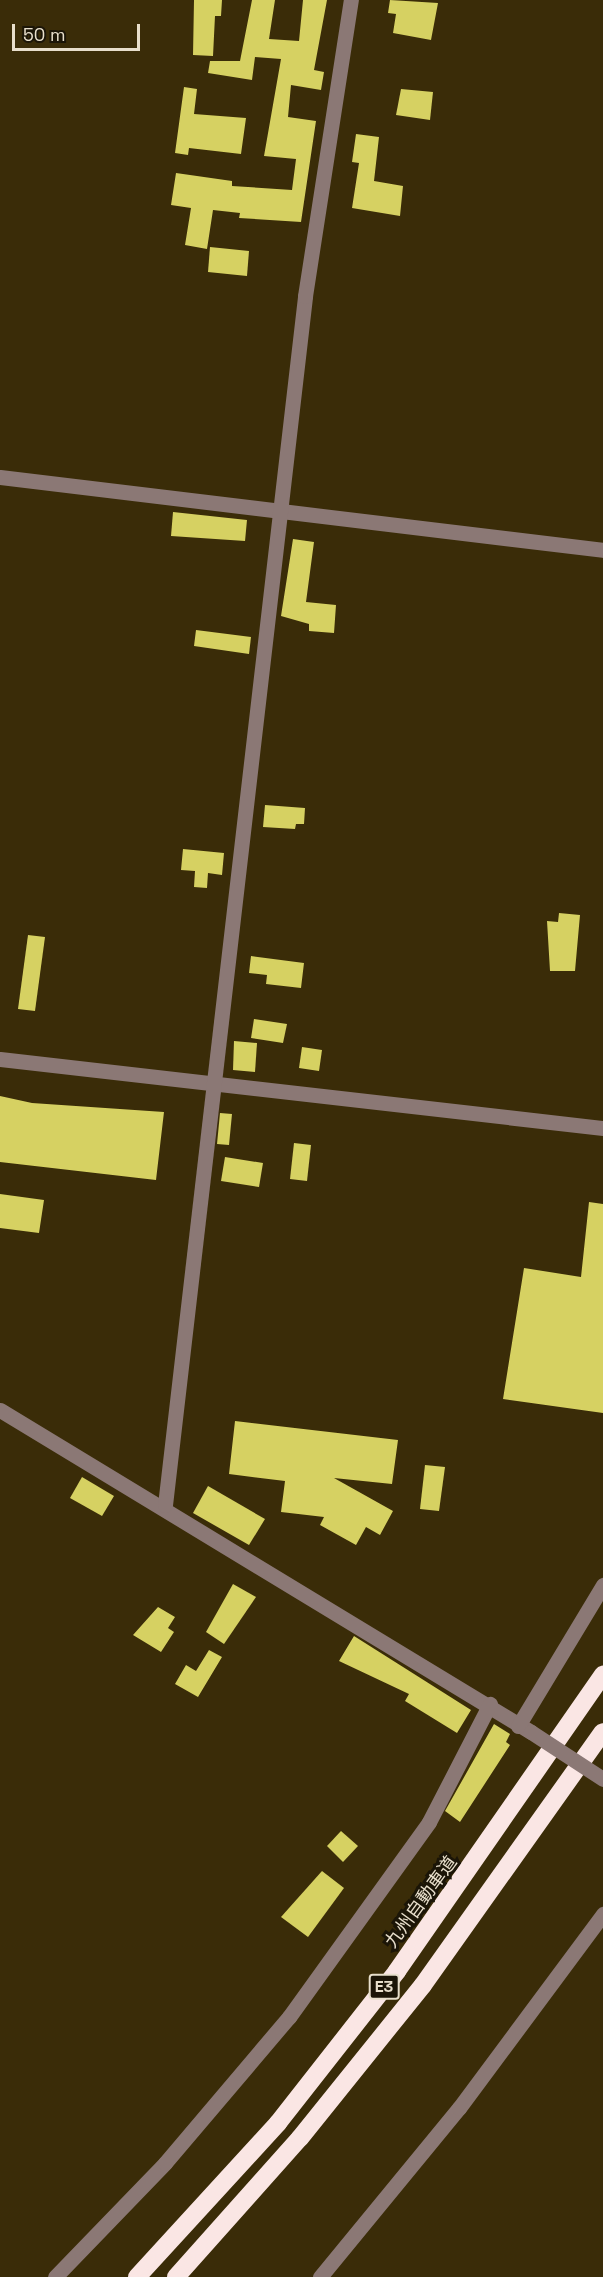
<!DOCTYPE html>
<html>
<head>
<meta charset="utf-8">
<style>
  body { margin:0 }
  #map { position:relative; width:603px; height:2277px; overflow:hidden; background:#3a2c08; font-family:"Space Grotesk","Noto Sans JP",sans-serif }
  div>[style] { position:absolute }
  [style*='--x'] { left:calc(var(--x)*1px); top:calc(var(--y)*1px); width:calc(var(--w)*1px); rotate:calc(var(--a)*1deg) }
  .building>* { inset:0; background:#d6d162 }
  .minor>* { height:15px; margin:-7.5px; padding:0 7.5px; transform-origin:7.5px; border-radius:7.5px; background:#8b7875 }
  .highway>* { height:18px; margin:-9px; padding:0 9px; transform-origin:9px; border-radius:9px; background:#fae6e4 }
  .minor-bridge>* { height:15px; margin:-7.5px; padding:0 7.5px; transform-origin:7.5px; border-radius:7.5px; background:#8b7875 }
  span { translate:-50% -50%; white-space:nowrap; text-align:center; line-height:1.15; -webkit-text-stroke:6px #1b1507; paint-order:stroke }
  .shield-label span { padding:2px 4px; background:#1b1507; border:2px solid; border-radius:4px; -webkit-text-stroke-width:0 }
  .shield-label { font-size:16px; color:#e8dfcc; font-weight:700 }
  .street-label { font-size:18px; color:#e8dfcc }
  .scale { position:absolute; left:12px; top:24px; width:128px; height:27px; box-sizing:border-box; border:3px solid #e8dfcc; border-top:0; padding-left:8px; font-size:18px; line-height:21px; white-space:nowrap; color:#e8dfcc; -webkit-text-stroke:4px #1b1507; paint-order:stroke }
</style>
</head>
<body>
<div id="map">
  <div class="building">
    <i style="clip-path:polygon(194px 0,222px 0,221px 16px,215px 16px,213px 56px,193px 55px)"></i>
    <i style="clip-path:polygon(252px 0,275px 0,269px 39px,299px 41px,303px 0,327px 0,314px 70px,324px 72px,321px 90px,291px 85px,288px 117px,316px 121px,301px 222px,239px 218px,240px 213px,213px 210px,207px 249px,185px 245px,191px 208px,171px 205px,176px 173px,232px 181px,232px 186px,292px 190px,296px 159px,264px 156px,281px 59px,255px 57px,252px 80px,208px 73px,210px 61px,240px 61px)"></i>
    <i style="clip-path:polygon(390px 0,438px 3px,431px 40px,393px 33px,396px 14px,388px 13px)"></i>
    <i style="clip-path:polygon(184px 87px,197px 89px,194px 114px,246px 118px,241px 154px,189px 148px,188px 155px,175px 153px)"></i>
    <i style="clip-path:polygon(401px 89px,433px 92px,430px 120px,396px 115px)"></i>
    <i style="clip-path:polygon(356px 134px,379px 137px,374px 181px,403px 186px,400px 216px,352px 208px,359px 163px,352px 162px)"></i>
    <i style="clip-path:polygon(210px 247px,249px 251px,247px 276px,208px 272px)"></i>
    <i style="clip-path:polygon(173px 512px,247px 520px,245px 541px,171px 536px)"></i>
    <i style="clip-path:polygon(293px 539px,314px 542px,306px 602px,336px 605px,334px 633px,309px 631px,309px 624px,281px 616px)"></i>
    <i style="clip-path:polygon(196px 630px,251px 637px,249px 654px,194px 646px)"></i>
    <i style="clip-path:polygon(265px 805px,305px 808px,304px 824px,296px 824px,295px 829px,263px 827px)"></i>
    <i style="clip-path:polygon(183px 849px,224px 853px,222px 875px,208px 873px,207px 888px,194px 887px,195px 871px,181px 870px)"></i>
    <i style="clip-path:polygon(559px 913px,580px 915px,575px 971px,550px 971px,547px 921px,558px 922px)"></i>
    <i style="clip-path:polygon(28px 935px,45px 937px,35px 1011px,18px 1009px)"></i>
    <i style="clip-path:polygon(251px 956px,304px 963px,301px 988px,266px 984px,267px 975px,249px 973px)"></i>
    <i style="clip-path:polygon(254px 1019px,287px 1024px,283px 1043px,251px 1038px)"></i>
    <i style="clip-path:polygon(234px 1041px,257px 1043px,255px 1072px,233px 1070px)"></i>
    <i style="clip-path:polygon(302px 1047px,322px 1050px,319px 1071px,299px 1068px)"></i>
    <i style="clip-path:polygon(0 1096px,32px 1103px,164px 1112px,156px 1180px,0 1162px)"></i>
    <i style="clip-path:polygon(220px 1113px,232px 1114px,229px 1145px,217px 1144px)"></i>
    <i style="clip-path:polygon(294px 1143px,311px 1145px,307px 1181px,290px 1179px)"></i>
    <i style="clip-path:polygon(225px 1157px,263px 1163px,259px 1187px,221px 1181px)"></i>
    <i style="clip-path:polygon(0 1194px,44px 1200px,39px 1233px,0 1228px)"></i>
    <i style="clip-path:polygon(589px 1202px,603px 1204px,603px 1413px,503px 1399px,524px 1268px,581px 1277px)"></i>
    <i style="clip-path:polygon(235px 1421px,398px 1440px,392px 1484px,334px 1478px,393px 1511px,380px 1535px,366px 1527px,356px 1545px,320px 1525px,324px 1517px,281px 1512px,285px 1481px,229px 1474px)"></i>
    <i style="clip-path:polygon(425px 1465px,445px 1467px,439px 1511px,420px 1509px)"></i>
    <i style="clip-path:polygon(82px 1477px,114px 1496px,102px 1516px,70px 1498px)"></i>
    <i style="clip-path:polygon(208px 1486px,265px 1519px,249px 1545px,193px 1513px)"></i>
    <i style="clip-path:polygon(233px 1584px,256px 1597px,224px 1644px,206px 1632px)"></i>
    <i style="clip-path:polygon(158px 1607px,175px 1617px,168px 1628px,174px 1632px,161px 1652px,133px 1635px)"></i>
    <i style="clip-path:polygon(354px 1636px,471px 1710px,457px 1733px,405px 1701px,409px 1694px,339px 1661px)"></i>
    <i style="clip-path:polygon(209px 1650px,222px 1657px,198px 1697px,175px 1684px,186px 1665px,196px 1671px)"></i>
    <i style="clip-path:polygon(494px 1724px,510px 1734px,506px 1742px,510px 1745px,460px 1822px,445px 1811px)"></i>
    <i style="clip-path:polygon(341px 1831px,358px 1846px,343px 1862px,327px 1846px)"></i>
    <i style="clip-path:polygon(322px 1871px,344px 1888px,308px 1937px,281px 1917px)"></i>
  </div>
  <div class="minor">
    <i style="--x:0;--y:477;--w:607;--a:6.9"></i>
    <i style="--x:0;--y:1059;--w:607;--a:6.53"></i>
    <i style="--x:0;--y:1410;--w:621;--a:31.23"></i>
    <i style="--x:165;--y:1505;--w:1217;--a:-83.39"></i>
    <i style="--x:305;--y:296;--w:300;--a:-81.2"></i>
    <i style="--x:518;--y:1726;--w:165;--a:-58.9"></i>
    <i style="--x:55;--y:2277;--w:158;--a:-46"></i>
    <i style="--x:165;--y:2163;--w:192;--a:-49.7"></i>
    <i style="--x:289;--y:2017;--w:240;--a:-54.3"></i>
    <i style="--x:429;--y:1822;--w:133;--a:-62.7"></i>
    <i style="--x:320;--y:2277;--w:219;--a:-50.6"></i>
    <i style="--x:459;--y:2108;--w:242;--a:-53.4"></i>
  </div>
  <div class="highway">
    <i style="--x:137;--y:2277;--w:209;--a:-47.5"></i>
    <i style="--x:278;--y:2123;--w:193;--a:-51.9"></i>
    <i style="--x:397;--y:1971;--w:361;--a:-55.2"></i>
    <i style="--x:176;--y:2277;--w:186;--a:-48.3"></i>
    <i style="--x:300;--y:2138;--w:196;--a:-51.2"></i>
    <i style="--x:423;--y:1985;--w:310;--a:-54.6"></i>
  </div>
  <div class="minor-bridge">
    <i style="--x:531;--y:1732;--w:86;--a:33.1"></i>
  </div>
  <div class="shield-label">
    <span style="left:384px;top:1987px">E3</span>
  </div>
  <div class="street-label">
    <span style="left:421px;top:1902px;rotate:-54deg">九州自動車道</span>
  </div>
  <div class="scale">50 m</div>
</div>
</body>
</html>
